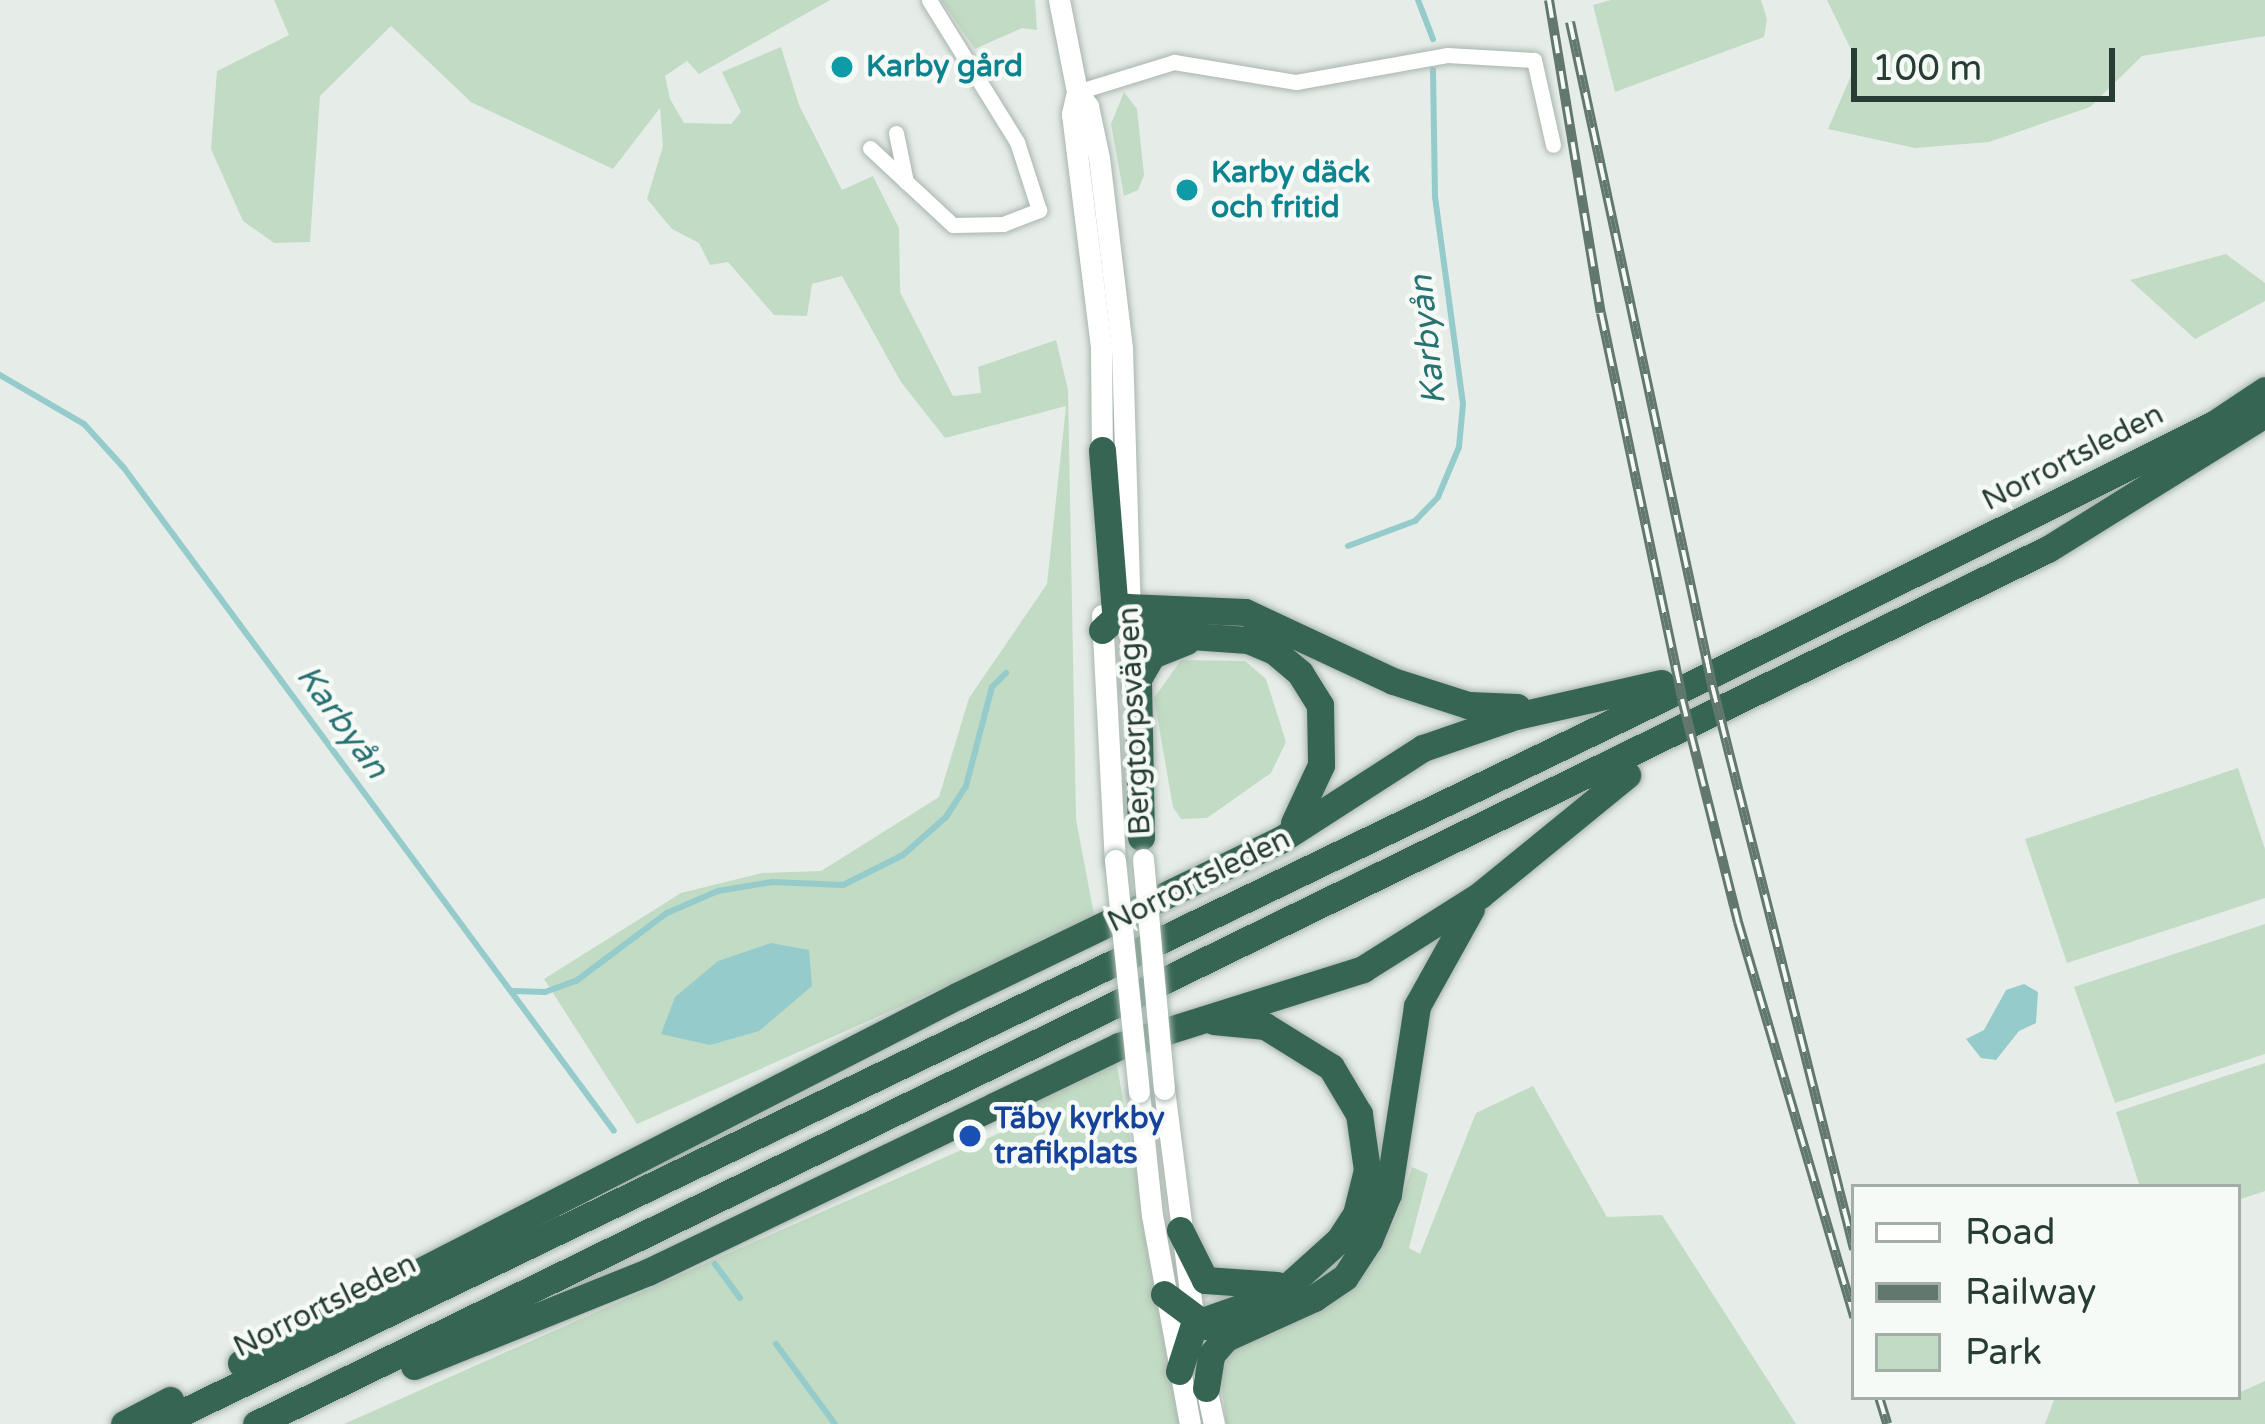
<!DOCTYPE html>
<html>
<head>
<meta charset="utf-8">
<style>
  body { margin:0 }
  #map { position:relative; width:2265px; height:1424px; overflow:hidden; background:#e6ede8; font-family:"Varela Round",sans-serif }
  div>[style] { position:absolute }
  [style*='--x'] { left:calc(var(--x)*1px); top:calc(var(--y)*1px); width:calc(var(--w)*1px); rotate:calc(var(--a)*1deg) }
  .green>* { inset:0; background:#c2dbc4 }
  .water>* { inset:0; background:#95cbca }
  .stream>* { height:6px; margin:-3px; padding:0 3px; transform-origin:3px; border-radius:3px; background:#95cbca }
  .roads { filter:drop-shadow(0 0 3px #a9b5ae) drop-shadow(0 0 3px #a9b5ae) }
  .street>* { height:15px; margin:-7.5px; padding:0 7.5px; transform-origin:7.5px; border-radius:7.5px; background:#fff }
  .secondary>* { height:21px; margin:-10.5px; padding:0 10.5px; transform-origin:10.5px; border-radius:10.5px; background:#fff }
  .highway>* { height:27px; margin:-13.5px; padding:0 13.5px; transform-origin:13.5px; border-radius:13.5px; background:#366653 }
  .rail>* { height:10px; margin-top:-5px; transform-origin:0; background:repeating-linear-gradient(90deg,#f6faf7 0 18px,#62786e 0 36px); box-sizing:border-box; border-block:3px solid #62786e }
  .bridges { filter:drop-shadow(0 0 3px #a5b7ae) drop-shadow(0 0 3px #a5b7ae) }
  .secondary-bridge>* { height:21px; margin:-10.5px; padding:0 10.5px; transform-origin:10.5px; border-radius:10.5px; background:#fff }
  .dots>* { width:33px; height:33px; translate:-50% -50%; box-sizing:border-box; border:6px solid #f6faf7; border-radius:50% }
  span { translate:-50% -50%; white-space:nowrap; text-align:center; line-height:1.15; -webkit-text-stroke:9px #f6faf7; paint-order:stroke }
  .culture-label { font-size:30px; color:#0d838f; font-weight:700 }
  .left { translate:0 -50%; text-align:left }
  .street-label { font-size:30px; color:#273d33 }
  .transit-label { font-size:30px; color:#164399; font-weight:700 }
  .water-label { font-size:33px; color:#287271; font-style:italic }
  .legend { position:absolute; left:1851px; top:1184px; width:390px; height:216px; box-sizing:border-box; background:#f6faf7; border:3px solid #a3aea9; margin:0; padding:15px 21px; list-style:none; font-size:36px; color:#273d33 }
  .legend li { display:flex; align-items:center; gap:24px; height:60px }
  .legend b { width:60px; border:3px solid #a3aea9 }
  .scale { position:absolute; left:1851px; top:48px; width:264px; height:54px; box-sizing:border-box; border:6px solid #273d33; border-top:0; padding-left:15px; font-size:36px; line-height:42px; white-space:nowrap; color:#273d33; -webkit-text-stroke:9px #f6faf7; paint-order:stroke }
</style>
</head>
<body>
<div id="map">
  <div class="green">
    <i style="clip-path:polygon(274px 0,830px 0,699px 74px,687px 61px,665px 76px,670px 99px,684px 123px,731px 124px,741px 112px,722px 72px,781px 47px,799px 105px,842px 190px,873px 176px,899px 228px,900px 292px,953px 396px,981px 393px,978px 367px,1056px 340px,1068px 390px,1076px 819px,1095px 920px,637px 1124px,544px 979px,681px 893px,762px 873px,821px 871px,939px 797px,969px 698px,1047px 584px,1066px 406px,945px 438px,901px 382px,842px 276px,812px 284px,807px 316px,774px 315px,728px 262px,710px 265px,699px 243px,672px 229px,647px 199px,663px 146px,660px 108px,613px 169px,471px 102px,391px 26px,320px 96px,310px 242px,274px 243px,243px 221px,211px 149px,217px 71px,289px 35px)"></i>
    <i style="clip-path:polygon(941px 0,1035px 0,1037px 30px,1022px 28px,975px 49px)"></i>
    <i style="clip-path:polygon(1611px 0,1761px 0,1767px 19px,1764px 37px,1615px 92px,1593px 5px)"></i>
    <i style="clip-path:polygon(1827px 0,2265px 0,2265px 36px,2142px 56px,2090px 107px,1989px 142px,1915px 148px,1828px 129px,1857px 62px)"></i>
    <i style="clip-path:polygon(1124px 92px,1137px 109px,1144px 175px,1138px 190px,1124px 196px,1111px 124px)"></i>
    <i style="clip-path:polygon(2226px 254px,2265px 283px,2265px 301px,2195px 339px,2130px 280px)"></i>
    <i style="clip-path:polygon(1181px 660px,1245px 661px,1266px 679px,1286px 742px,1271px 773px,1207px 818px,1181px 819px,1173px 807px,1154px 698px)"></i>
    <i style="clip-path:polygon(2238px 768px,2265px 849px,2265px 898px,2067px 963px,2025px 839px)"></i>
    <i style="clip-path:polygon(2265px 924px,2265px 1054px,2115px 1103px,2074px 987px)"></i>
    <i style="clip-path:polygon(1115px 1055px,1182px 1424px,344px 1424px,1013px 1127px,1016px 1111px,1049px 1086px)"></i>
    <i style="clip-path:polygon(2265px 1063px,2265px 1191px,2238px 1200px,2238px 1187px,2140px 1187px,2116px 1112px)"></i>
    <i style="clip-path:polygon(1533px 1086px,1607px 1217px,1662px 1215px,1796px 1424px,1226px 1424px,1219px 1361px,1228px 1348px,1373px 1253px,1394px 1222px,1412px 1167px,1428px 1174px,1409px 1248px,1420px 1254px,1476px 1113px)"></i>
    <i style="clip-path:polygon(2265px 1381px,2265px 1424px,2045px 1424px,2055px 1397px,2223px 1400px)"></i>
  </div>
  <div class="water">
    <i style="clip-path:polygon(771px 943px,809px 950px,812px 986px,759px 1031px,710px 1045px,661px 1034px,675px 997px,718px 961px)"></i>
    <i style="clip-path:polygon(2024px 984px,2038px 992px,2036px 1023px,2019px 1031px,1996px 1060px,1981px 1058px,1966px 1039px,1984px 1030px,2006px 990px)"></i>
  </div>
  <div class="stream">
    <i style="--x:1418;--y:0;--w:42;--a:69"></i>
    <i style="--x:0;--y:375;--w:97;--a:30.3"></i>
    <i style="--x:84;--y:424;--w:59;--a:47.7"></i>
    <i style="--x:124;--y:468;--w:824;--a:53.53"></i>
    <i style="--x:1348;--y:546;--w:72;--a:-20.5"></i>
    <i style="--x:1415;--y:521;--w:33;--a:-46"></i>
    <i style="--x:1438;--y:497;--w:54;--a:-67.2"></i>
    <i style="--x:1459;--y:447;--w:43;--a:-84.7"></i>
    <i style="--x:1463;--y:404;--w:210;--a:-97.7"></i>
    <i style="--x:1435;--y:196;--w:126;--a:-90.9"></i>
    <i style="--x:513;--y:991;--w:32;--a:2"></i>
    <i style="--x:545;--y:992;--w:33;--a:-20"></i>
    <i style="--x:576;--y:981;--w:114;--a:-36.8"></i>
    <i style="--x:667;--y:913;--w:56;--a:-23.3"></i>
    <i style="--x:718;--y:891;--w:55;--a:-9.5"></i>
    <i style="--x:772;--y:882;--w:71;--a:2.4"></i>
    <i style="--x:843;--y:885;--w:67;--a:-26.6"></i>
    <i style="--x:903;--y:855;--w:57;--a:-41.5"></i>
    <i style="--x:946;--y:817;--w:37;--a:-57"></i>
    <i style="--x:966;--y:786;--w:102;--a:-75.3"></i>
    <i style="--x:992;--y:687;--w:20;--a:-45"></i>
    <i style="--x:715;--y:1264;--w:42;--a:53.7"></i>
    <i style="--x:776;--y:1344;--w:99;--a:53.6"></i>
  </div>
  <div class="roads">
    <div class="street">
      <i style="--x:1077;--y:92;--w:102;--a:-17.2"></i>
      <i style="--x:1174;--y:62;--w:124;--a:9.3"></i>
      <i style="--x:1296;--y:82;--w:153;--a:-10.1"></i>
      <i style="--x:1447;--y:55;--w:87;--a:3.3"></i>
      <i style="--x:1534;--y:60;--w:87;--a:77.4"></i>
      <i style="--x:896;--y:133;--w:50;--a:78.5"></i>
      <i style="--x:870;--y:148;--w:113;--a:42.9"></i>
      <i style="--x:953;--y:225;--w:50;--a:-1.1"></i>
      <i style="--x:1003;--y:224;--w:39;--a:-21"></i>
      <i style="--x:1039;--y:210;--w:71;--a:-107.9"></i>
      <i style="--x:1017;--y:142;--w:167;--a:-121.8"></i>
    </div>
    <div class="secondary">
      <i style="--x:1059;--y:0;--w:94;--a:78.9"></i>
      <i style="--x:1077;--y:92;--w:23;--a:103"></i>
      <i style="--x:1072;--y:114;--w:235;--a:82.9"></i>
      <i style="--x:1101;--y:347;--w:116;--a:89.5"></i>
      <i style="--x:1077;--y:92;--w:18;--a:52"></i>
      <i style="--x:1088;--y:106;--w:53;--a:78.1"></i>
      <i style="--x:1099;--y:158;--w:191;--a:83.1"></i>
      <i style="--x:1122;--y:348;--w:342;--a:88.3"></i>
      <i style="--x:1102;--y:615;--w:245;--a:87"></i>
      <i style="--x:1164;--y:1089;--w:236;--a:82.7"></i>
      <i style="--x:1139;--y:1092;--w:124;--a:84"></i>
      <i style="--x:1152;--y:1215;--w:212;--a:79.7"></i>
      <i style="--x:1204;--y:1378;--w:47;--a:77.7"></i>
    </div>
    <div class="highway">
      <i style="--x:1102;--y:450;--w:162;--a:85.4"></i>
      <i style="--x:1115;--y:611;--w:40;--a:34"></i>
      <i style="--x:1148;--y:633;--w:100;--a:4"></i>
      <i style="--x:1248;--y:640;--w:28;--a:23"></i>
      <i style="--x:1274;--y:651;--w:34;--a:40"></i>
      <i style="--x:1300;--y:673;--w:38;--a:58"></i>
      <i style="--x:1320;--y:705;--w:60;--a:89"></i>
      <i style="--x:1321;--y:765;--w:64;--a:115"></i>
      <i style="--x:1102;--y:630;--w:34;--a:-43"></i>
      <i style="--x:1127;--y:607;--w:118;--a:2.4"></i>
      <i style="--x:1245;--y:612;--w:163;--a:25"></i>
      <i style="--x:1393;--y:681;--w:79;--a:17.7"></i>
      <i style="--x:1468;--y:705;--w:49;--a:2.3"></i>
      <i style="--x:1141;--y:837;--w:158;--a:-91.1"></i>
      <i style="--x:1138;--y:679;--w:28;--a:-60"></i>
      <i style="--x:1152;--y:655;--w:37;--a:-22"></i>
      <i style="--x:1180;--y:1230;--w:56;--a:63.4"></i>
      <i style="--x:1205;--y:1280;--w:72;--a:4"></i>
      <i style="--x:1164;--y:1294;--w:54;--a:36.7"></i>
      <i style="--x:241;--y:1363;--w:805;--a:-27.14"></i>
      <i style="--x:957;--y:996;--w:359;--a:-25.8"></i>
      <i style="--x:1280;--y:840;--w:170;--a:-32.8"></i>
      <i style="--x:1423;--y:748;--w:98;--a:-19"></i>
      <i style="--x:1516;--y:716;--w:149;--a:-12.8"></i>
      <i style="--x:414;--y:1366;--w:252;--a:-21.9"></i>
      <i style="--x:648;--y:1272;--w:522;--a:-25.63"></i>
      <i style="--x:1119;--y:1046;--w:256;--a:-17.5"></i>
      <i style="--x:1363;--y:969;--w:138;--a:-32.3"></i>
      <i style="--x:1480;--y:895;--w:190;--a:-39.2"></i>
      <i style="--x:1179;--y:1371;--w:49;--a:-72.3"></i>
      <i style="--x:1194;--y:1324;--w:90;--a:-19.4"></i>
      <i style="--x:1279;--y:1294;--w:81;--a:-42"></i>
      <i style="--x:1339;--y:1240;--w:31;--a:-57"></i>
      <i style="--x:1356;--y:1214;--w:45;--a:-76"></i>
      <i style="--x:1367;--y:1170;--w:57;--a:-98.1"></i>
      <i style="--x:1359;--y:1114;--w:55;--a:-120.8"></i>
      <i style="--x:1331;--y:1067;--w:78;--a:-148.2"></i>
      <i style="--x:1265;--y:1026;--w:52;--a:-174.5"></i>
      <i style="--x:1206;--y:1388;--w:33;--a:-81"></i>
      <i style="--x:1211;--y:1355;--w:23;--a:-49"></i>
      <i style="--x:1226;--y:1338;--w:97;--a:-24.4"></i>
      <i style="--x:1314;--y:1298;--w:37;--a:-34"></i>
      <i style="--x:1345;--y:1277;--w:44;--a:-57"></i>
      <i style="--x:1369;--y:1240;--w:50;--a:-67.6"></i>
      <i style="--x:1388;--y:1194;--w:190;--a:-81.2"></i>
      <i style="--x:1417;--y:1006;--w:111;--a:-60.9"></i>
      <i style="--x:124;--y:1424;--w:52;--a:-27.6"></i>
      <i style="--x:158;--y:1424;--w:1721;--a:-25.76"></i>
      <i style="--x:1708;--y:676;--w:565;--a:-26.47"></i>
      <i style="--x:2214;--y:424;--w:61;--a:-33.7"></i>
      <i style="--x:256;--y:1424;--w:1994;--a:-26.03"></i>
      <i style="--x:2048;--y:549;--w:256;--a:-31.9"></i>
    </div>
  </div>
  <div class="rail">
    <i style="--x:1549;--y:0;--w:317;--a:80.6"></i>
    <i style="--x:1601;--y:313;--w:394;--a:78.1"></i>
    <i style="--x:1682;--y:699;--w:230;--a:75.9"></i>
    <i style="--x:1738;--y:922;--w:412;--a:73.6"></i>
    <i style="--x:1570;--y:22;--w:678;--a:77.91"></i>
    <i style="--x:1712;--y:685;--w:582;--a:75.87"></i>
    <i style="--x:1879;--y:1397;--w:28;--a:73"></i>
  </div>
  <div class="bridges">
    <div class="secondary-bridge">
      <i style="--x:1143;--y:859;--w:231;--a:84.8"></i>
      <i style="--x:1115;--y:860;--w:233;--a:84.1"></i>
    </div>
  </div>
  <div class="dots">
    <i style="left:842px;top:67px;background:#0f9aa8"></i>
    <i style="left:1187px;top:190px;background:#0f9aa8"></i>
    <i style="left:970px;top:1136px;background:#1a4fb4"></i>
  </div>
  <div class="culture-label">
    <span class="left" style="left:866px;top:67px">Karby gård</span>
    <span class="left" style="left:1211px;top:190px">Karby däck<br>och fritid</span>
  </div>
  <div class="street-label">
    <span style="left:2073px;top:458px;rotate:-27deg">Norrortsleden</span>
    <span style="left:1135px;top:721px;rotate:-93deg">Bergtorpsvägen</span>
    <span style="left:1199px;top:881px;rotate:-26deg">Norrortsleden</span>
    <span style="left:325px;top:1306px;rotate:-26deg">Norrortsleden</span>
  </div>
  <div class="transit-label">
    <span class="left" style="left:994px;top:1136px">Täby kyrkby<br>trafikplats</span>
  </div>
  <div class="water-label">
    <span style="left:1428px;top:340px;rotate:-96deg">Karbyån</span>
    <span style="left:342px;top:722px;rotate:54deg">Karbyån</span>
  </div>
  <ul class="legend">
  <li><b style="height:15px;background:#fff"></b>Road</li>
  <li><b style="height:15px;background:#62786e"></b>Railway</li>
  <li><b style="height:33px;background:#c2dbc4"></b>Park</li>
  </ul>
  <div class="scale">100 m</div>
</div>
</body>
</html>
